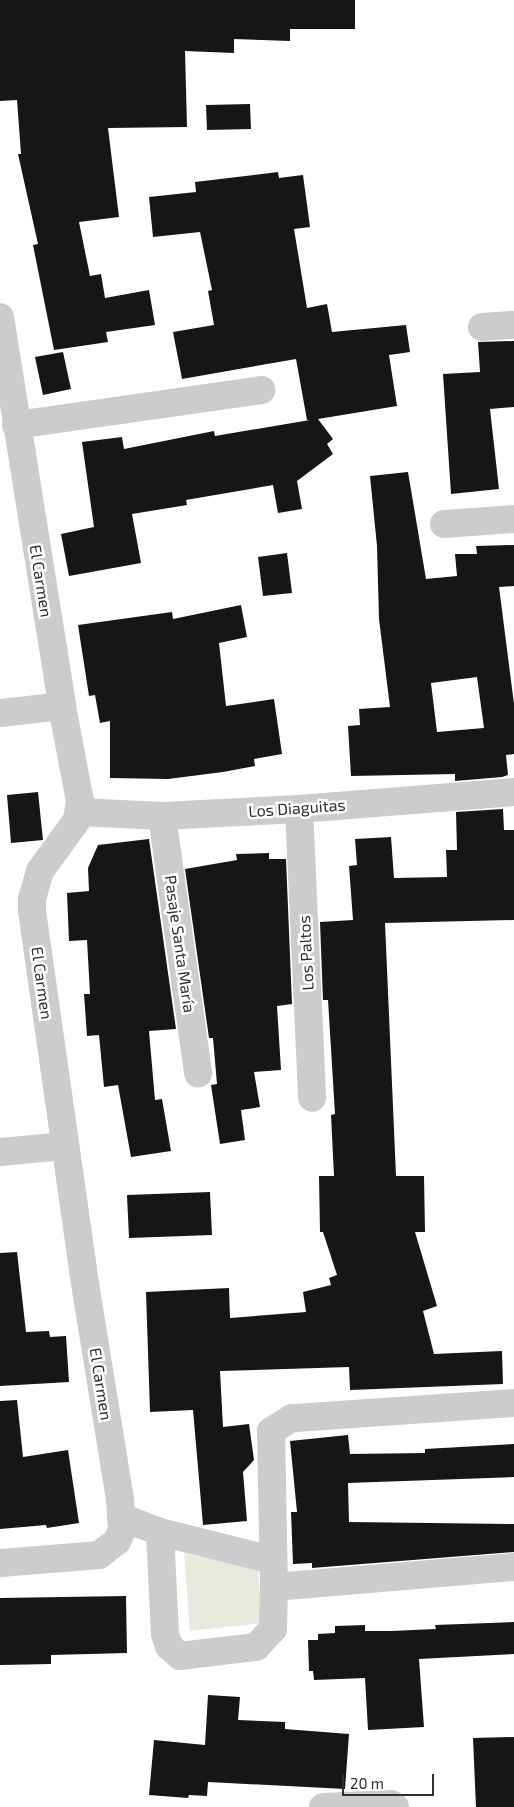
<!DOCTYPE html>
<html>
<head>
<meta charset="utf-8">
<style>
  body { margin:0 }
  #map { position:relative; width:514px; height:1807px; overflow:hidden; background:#fff; font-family:"Exo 2",sans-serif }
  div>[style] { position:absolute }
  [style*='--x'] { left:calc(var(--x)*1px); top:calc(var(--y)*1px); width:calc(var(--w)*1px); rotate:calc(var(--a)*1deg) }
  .green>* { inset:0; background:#e6ebdd }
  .building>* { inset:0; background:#161616 }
  .minor>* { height:28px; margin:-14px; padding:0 14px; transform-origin:14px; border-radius:14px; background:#ccc }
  span { translate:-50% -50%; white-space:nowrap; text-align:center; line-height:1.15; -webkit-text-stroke:5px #fff; paint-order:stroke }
  .street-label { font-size:16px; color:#2f2f2f }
  .scale { position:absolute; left:342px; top:1774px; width:92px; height:22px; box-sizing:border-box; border:2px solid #2f2f2f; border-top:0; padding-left:6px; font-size:15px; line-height:18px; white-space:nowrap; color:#2f2f2f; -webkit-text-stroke:4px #fff; paint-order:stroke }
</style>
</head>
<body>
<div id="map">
  <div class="green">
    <i style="clip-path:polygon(184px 1553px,258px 1569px,262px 1623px,190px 1631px)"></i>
  </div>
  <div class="building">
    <i style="clip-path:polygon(0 0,355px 0,355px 29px,290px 29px,290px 41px,234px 39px,234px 53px,185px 51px,187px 127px,108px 128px,119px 217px,79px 222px,90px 276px,101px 274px,105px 298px,149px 290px,155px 325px,106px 332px,108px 342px,54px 350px,33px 245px,38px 244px,18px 154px,21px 154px,17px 100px,0 101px)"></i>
    <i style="clip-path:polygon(250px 104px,251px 129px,207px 130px,206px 105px)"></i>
    <i style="clip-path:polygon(278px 172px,279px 178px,303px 175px,310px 227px,294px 229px,307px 308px,327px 304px,332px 332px,406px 325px,410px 352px,389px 355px,397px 406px,318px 419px,333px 439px,327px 444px,333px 454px,297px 481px,302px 509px,278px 513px,273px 485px,186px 500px,187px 505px,132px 514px,141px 563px,69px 576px,61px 534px,94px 527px,82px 442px,122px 437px,124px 449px,214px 431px,215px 436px,310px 420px,307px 420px,296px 359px,182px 379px,173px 332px,214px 325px,208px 291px,212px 290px,200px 232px,153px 237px,149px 197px,196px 192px,195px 182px)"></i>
    <i style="clip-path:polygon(514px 341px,514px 407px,490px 409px,499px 489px,451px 494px,443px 374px,480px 372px,478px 342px)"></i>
    <i style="clip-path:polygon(63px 352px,71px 389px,43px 395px,35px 357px)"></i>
    <i style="clip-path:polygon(evenodd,408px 472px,426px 579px,457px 576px,455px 554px,477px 554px,476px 546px,514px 545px,514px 586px,499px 587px,514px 704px,514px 754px,506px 755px,508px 775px,502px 777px,455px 781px,455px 774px,351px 776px,348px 726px,360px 725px,359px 709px,390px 707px,379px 619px,377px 546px,370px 476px,408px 472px,477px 677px,484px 728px,437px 732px,431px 683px,477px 677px)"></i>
    <i style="clip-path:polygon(287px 553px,292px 593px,263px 596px,258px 557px)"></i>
    <i style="clip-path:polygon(241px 605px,247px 637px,219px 643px,226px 706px,274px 699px,282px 754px,254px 759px,255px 766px,223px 772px,168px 779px,110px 778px,110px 721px,100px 723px,95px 695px,89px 696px,78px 625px,172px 612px,173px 619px)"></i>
    <i style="clip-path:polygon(38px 792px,43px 840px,11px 843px,7px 795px)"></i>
    <i style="clip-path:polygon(503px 809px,504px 830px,514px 830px,514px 920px,385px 923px,396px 1176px,424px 1176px,425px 1232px,415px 1232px,437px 1306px,423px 1311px,434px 1354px,502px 1351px,503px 1384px,350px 1390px,349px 1367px,220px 1371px,223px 1427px,249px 1424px,254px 1460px,243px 1472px,247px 1521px,203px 1525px,193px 1410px,150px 1412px,146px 1292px,229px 1288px,230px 1318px,306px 1312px,303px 1292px,331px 1285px,329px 1278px,337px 1275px,323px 1232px,320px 1232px,319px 1176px,334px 1176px,331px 1115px,335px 1114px,328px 1000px,323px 1000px,320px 922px,353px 920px,349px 866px,357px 865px,355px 839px,391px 837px,394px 878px,447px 877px,446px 850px,457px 850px,456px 812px)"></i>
    <i style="clip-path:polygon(149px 839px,176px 1029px,149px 1031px,155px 1100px,162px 1099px,171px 1151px,131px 1157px,118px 1085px,104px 1087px,99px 1035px,87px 1036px,84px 994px,90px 994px,87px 940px,69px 941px,67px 893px,89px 891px,88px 868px,98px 845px)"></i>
    <i style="clip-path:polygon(269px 853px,269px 859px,286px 859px,292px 1004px,277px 1006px,281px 1070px,254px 1072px,260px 1107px,241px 1110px,245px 1140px,220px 1144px,211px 1085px,217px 1084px,213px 1038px,209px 1038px,185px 869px,237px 860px,236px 854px)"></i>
    <i style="clip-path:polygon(210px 1192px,212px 1235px,129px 1238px,127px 1195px)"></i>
    <i style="clip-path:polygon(17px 1252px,26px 1332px,49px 1331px,50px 1337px,66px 1336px,69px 1382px,0 1386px,0 1253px)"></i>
    <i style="clip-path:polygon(17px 1400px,23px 1457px,68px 1450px,79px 1523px,47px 1528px,46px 1525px,0 1529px,0 1401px)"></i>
    <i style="clip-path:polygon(348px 1435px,350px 1454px,425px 1453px,425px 1449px,514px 1444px,514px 1477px,348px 1483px,349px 1522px,514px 1524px,514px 1552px,312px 1568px,312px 1563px,293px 1564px,291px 1512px,297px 1512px,290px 1441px)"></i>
    <i style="clip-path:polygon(126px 1596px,127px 1653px,51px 1655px,51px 1664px,0 1665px,0 1598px)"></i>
    <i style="clip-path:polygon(514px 1622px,514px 1654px,419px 1659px,424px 1727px,368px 1730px,365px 1678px,314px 1680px,313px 1671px,309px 1671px,308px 1640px,318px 1640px,318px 1634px,335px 1633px,335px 1626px,365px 1625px,365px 1631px,391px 1631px,436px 1629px,435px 1625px)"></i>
    <i style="clip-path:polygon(208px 1695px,240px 1697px,238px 1720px,285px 1722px,285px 1729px,349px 1734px,345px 1789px,208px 1782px,207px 1796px,189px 1795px,188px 1798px,149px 1795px,154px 1740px,205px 1745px)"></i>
    <i style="clip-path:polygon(514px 1737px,514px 1807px,476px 1807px,473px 1738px)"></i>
  </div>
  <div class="minor">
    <i style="--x:0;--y:317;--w:394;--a:80.9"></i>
    <i style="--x:62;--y:706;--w:97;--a:79.3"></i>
    <i style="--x:80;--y:801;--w:19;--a:99"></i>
    <i style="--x:77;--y:820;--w:63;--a:126"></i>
    <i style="--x:40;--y:871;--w:29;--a:106"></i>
    <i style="--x:32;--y:899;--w:12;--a:90"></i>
    <i style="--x:32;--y:911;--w:364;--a:81.9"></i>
    <i style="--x:83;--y:1271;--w:231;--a:80.8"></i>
    <i style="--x:120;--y:1499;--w:31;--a:86"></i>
    <i style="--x:122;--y:1530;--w:12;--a:114"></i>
    <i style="--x:117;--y:1541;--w:23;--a:142"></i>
    <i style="--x:99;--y:1555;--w:99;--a:175.4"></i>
    <i style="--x:482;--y:327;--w:32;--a:-4"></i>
    <i style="--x:16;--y:425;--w:248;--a:-8.1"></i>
    <i style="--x:444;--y:524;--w:70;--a:-4.1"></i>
    <i style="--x:0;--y:713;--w:62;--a:-6.4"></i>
    <i style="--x:299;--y:809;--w:289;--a:87.4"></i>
    <i style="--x:79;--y:812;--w:83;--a:2.8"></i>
    <i style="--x:162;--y:816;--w:137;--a:-2.9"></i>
    <i style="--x:299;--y:809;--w:216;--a:-4.5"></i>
    <i style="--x:162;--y:816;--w:260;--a:82"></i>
    <i style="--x:0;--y:1152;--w:64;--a:-5.4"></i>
    <i style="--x:514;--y:1403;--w:223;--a:176.1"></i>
    <i style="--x:292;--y:1418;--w:25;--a:148"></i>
    <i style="--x:271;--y:1431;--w:156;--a:88.9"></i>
    <i style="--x:274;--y:1587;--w:241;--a:-4.8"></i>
    <i style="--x:121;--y:1517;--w:42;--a:21"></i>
    <i style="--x:160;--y:1532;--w:115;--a:14"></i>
    <i style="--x:160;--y:1532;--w:102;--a:87.2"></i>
    <i style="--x:165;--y:1634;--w:13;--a:72"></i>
    <i style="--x:169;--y:1646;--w:15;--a:42"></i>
    <i style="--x:180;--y:1656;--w:77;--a:-6.8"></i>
    <i style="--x:256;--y:1647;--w:25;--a:-47"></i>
    <i style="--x:273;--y:1629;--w:42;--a:-88.6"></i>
    <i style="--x:323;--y:1807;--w:68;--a:-2.5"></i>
    <i style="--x:391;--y:1804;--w:5;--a:37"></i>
  </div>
  <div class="street-label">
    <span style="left:41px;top:581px;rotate:81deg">El Carmen</span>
    <span style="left:297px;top:808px;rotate:-4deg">Los Diaguitas</span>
    <span style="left:180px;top:944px;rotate:82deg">Pasaje Santa María</span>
    <span style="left:306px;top:953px;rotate:-93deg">Los Paltos</span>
    <span style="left:42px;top:983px;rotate:82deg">El Carmen</span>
    <span style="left:101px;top:1384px;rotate:81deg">El Carmen</span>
  </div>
  <div class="scale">20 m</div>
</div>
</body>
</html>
